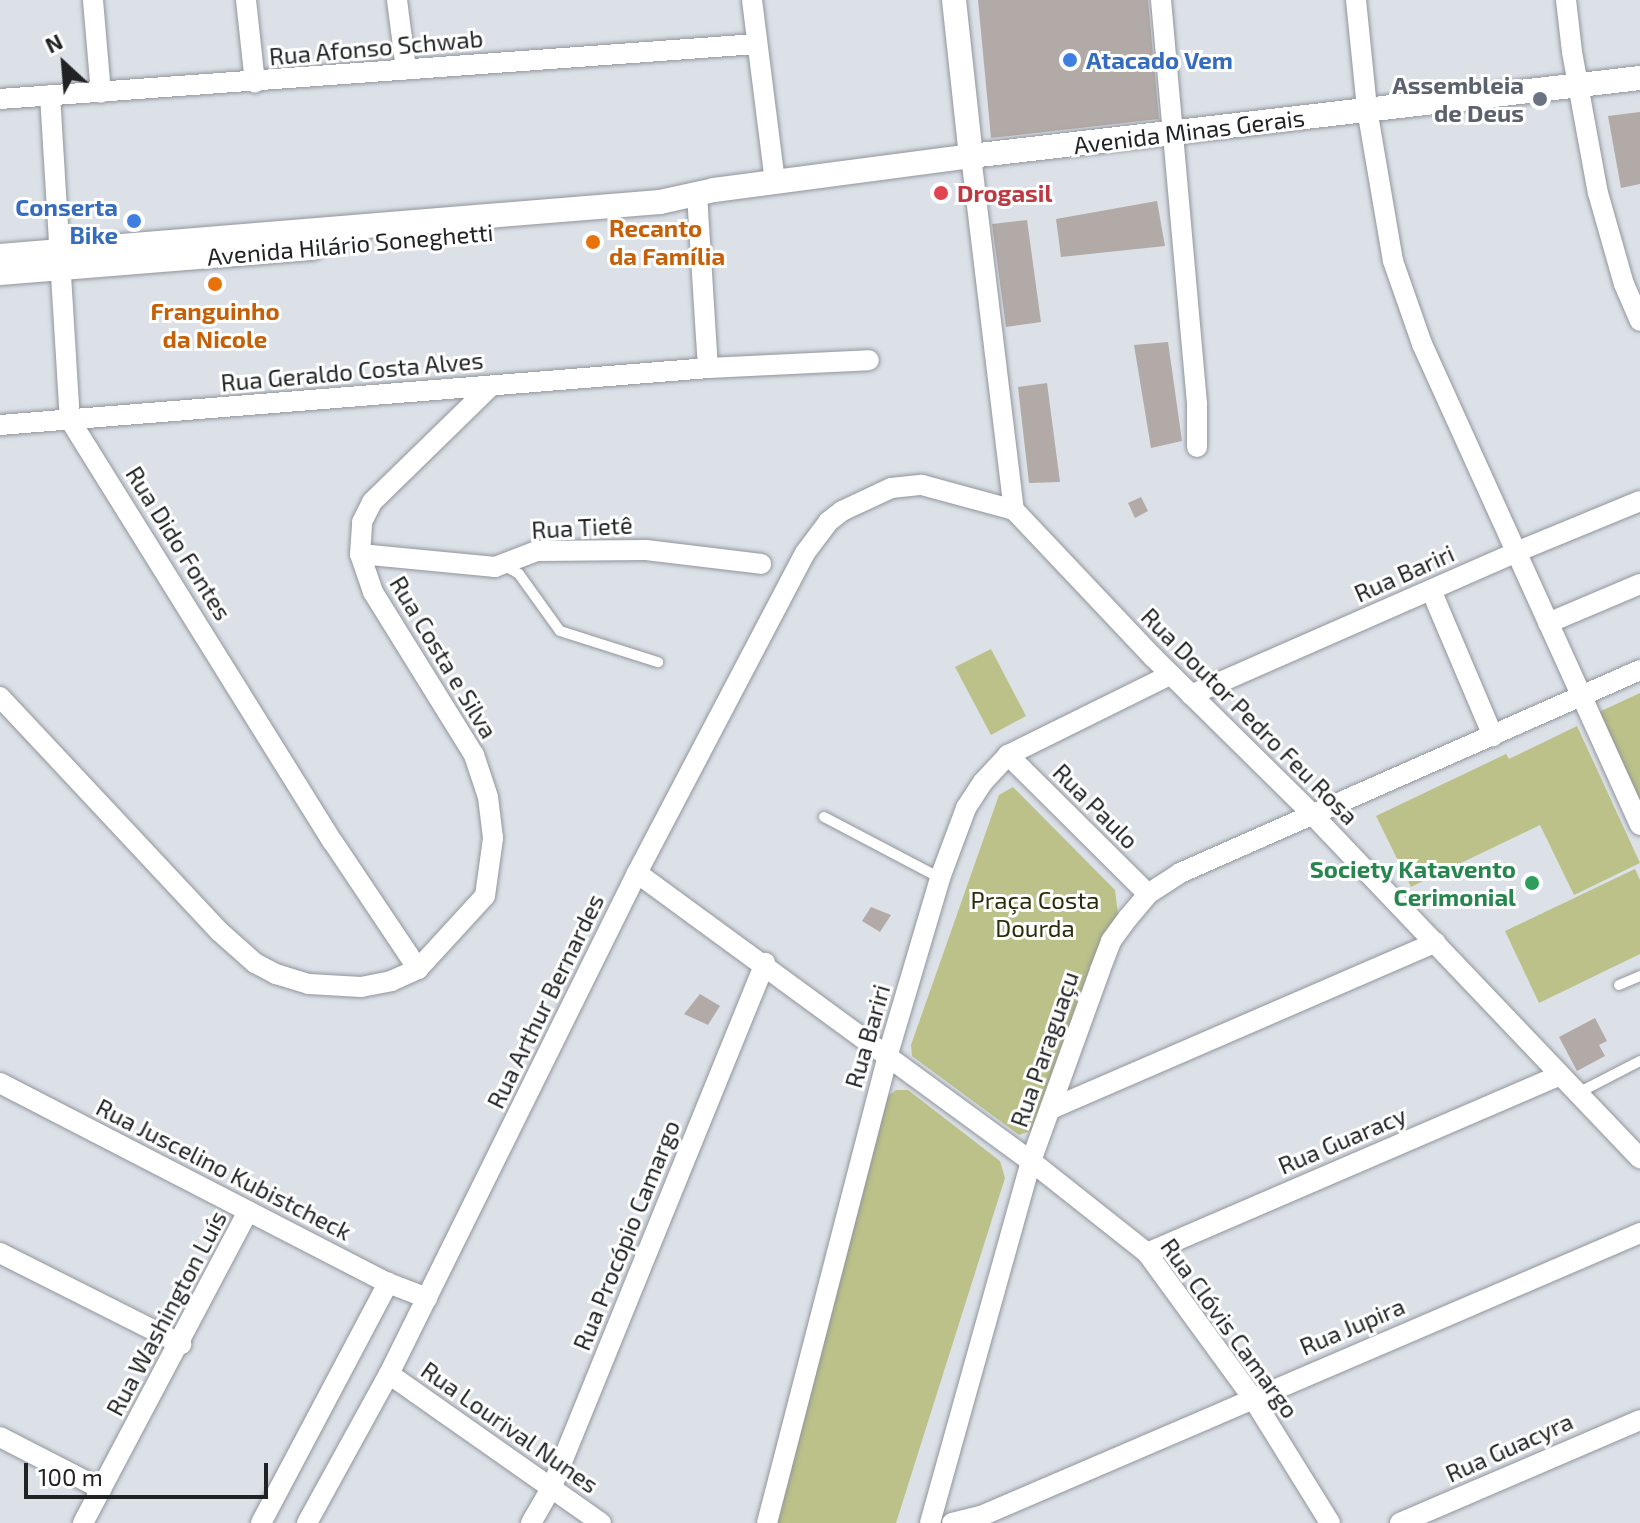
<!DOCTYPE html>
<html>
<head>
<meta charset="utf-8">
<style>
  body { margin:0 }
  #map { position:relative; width:1640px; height:1523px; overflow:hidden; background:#dce1e8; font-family:"Exo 2",sans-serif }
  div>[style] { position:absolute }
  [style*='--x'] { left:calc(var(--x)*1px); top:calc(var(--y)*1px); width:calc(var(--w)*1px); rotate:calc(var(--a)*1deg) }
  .green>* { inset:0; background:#bbc188 }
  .building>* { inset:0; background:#b2aaa6 }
  .roads { filter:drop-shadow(0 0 2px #91959c) drop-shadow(0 0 2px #91959c) }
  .service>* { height:10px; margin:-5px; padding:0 5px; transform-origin:5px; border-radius:5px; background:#fff }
  .minor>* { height:20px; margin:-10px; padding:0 10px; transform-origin:10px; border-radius:10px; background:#fff }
  .tertiary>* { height:24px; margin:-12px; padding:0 12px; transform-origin:12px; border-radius:12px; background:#fff }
  .dots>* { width:22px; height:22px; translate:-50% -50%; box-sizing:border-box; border:4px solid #fff; border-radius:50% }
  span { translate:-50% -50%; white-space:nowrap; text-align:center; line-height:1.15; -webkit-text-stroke:6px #fff; paint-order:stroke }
  .street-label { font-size:24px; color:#202224 }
  .shop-label { font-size:24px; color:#366cbe; font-weight:700 }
  .left { translate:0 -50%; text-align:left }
  .right { translate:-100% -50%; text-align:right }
  .worship-label { font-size:24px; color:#5b616d; font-weight:700 }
  .health-label { font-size:24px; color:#be3a42; font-weight:700 }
  .food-label { font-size:24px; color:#c56008; font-weight:700 }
  .leisure-label { font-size:24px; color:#27864d; font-weight:700 }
  .park-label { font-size:24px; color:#2a2d09 }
  .north { position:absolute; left:24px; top:24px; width:80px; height:80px; -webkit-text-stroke:6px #fff; paint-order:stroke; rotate:334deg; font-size:22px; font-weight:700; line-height:32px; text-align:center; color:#202224 }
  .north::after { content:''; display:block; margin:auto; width:28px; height:36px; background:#202224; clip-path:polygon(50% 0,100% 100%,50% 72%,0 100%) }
  .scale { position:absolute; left:24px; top:1463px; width:244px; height:36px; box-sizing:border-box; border:4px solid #202224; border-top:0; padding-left:10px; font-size:24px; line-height:28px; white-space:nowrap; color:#202224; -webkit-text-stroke:6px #fff; paint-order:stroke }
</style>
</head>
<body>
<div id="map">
  <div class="green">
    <i style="clip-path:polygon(991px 649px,1026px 716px,991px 735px,955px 667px)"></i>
    <i style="clip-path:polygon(1640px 693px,1640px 800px,1599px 712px)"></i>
    <i style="clip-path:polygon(1577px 726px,1640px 863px,1574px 895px,1540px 825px,1411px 887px,1376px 816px,1506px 754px,1509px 759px)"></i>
    <i style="clip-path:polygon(1013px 787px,1115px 890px,1118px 914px,1093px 960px,1033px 1130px,1019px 1135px,912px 1056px,911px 1045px,999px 795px)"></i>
    <i style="clip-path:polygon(1635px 869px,1640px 880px,1640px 954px,1539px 1003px,1505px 931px)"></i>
    <i style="clip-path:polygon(896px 1090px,908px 1090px,1000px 1161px,1005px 1178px,896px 1523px,765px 1523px,883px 1100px)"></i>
  </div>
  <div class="building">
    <i style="clip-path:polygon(978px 0,1148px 0,1159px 119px,991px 138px)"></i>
    <i style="clip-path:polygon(1640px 112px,1640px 184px,1621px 188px,1608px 116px)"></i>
    <i style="clip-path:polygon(1157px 201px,1165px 246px,1061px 257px,1056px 219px)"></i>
    <i style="clip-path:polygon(1027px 220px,1041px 322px,1006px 327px,992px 224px)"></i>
    <i style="clip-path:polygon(1168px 342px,1182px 441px,1151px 448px,1134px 345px)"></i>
    <i style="clip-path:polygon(1047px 383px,1060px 482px,1029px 483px,1018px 387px)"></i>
    <i style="clip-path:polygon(1141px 497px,1148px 511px,1135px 518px,1128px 503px)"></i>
    <i style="clip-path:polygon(871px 907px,891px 915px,880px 932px,862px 921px)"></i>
    <i style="clip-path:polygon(700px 994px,720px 1006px,708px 1025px,684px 1014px)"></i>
    <i style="clip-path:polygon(1595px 1018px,1607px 1041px,1599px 1045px,1605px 1056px,1577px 1071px,1559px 1037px)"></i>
  </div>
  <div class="roads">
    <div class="service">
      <i style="--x:503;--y:565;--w:18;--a:29"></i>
      <i style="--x:519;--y:574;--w:70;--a:54.3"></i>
      <i style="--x:560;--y:631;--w:103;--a:17.6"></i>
      <i style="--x:824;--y:817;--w:131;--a:27.7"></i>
      <i style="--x:1619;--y:985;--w:23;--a:-23"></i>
      <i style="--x:1578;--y:1093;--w:70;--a:-27.3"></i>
    </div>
    <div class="minor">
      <i style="--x:93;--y:0;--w:93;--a:85.1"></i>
      <i style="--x:246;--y:0;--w:83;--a:83.8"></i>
      <i style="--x:397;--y:0;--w:70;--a:82.6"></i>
      <i style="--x:752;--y:0;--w:183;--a:82.8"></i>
      <i style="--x:1161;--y:0;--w:407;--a:84.9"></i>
      <i style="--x:1197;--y:405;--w:42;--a:90"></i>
      <i style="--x:1356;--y:0;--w:110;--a:84.2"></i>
      <i style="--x:1367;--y:109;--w:154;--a:80.3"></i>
      <i style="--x:1393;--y:261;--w:88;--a:70.7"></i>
      <i style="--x:1422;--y:344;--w:528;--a:65.62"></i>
      <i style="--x:1566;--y:0;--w:52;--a:83.4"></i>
      <i style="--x:1572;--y:52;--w:143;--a:79.6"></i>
      <i style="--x:1598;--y:193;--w:95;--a:74.1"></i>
      <i style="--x:1624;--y:284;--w:40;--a:66.6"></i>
      <i style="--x:50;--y:95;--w:326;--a:86.5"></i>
      <i style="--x:70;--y:420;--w:497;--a:58.1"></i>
      <i style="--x:333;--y:842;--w:153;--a:56.2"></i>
      <i style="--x:0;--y:99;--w:759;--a:-4.16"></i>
      <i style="--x:971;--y:156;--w:357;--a:83.1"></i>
      <i style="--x:697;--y:194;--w:174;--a:86.4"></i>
      <i style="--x:0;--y:425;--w:710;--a:-4.6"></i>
      <i style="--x:708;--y:368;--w:161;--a:-2.8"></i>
      <i style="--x:360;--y:554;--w:136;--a:5.5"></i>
      <i style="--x:495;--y:567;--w:45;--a:-20.9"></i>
      <i style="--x:537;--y:551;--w:109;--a:-0.5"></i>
      <i style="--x:646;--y:550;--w:116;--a:6.9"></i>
      <i style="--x:1431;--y:590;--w:159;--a:67"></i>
      <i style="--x:1548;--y:623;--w:100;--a:-23"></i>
      <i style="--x:1191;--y:695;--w:353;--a:-23.7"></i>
      <i style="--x:1514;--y:553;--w:136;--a:-22.4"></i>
      <i style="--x:0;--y:697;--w:322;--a:46.9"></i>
      <i style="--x:220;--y:932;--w:47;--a:41.5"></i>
      <i style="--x:255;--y:963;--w:24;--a:28"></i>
      <i style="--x:276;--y:974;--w:34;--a:17"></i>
      <i style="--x:309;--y:984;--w:52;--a:3.3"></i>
      <i style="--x:361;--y:987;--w:31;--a:-11"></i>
      <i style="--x:391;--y:981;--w:30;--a:-24"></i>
      <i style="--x:418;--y:969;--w:99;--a:-47.5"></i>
      <i style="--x:485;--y:896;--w:59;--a:-82.1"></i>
      <i style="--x:493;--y:838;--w:41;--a:-97"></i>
      <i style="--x:488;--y:797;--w:44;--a:-108.4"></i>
      <i style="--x:474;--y:755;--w:192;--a:-121.8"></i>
      <i style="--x:373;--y:592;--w:40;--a:-108.9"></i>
      <i style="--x:360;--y:554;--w:32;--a:-86"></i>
      <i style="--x:362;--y:522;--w:22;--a:-63"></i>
      <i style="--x:372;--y:502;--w:166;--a:-44.3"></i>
      <i style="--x:1008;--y:755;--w:197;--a:44.8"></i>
      <i style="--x:637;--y:873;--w:488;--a:36.2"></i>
      <i style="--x:1031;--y:1161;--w:148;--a:38.4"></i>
      <i style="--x:1147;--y:1253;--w:178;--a:53.9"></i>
      <i style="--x:1252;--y:1397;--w:148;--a:58.2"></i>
      <i style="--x:0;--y:1083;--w:437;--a:27.3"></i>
      <i style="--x:388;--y:1283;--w:42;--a:21"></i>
      <i style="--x:1053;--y:1108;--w:417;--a:-23.4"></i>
      <i style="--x:0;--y:1253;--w:203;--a:26.7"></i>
      <i style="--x:1147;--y:1253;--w:447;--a:-23.3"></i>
      <i style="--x:389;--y:1374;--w:259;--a:35.1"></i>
      <i style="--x:0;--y:1437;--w:114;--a:27.2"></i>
      <i style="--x:83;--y:1523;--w:353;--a:-62.1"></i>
      <i style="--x:261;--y:1523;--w:272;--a:-62.1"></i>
      <i style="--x:307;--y:1523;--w:170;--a:-61.2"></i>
      <i style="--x:389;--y:1374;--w:559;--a:-63.66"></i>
      <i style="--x:637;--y:873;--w:361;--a:-62.3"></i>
      <i style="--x:805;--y:553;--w:39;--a:-53"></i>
      <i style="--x:828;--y:522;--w:18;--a:-38"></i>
      <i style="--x:842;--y:511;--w:54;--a:-25.1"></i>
      <i style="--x:891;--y:488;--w:31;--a:-6"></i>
      <i style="--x:922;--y:485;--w:95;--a:15.2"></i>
      <i style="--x:1014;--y:510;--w:202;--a:46.6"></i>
      <i style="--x:1153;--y:657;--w:222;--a:44.6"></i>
      <i style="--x:1311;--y:813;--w:477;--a:46.4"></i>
      <i style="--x:531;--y:1523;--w:39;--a:-60"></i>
      <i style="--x:551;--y:1489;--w:568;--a:-67.86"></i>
      <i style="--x:767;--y:1523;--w:484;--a:-75.5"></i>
      <i style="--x:888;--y:1054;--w:184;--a:-73.5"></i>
      <i style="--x:940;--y:878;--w:75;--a:-69.6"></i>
      <i style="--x:966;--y:808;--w:31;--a:-57"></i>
      <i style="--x:983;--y:782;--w:37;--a:-47"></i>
      <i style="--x:1008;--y:755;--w:181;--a:-26.3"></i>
      <i style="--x:930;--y:1523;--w:376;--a:-74.4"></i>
      <i style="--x:1031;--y:1161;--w:203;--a:-70.1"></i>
      <i style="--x:1100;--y:970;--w:31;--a:-69"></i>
      <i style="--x:1111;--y:941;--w:29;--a:-54"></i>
      <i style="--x:1128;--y:918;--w:31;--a:-50"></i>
      <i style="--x:1148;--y:894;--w:38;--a:-33"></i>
      <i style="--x:1180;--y:873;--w:503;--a:-23.81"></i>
      <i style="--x:952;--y:1523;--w:30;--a:-14"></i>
      <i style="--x:981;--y:1516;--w:717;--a:-23.24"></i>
      <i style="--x:1400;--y:1523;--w:261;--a:-23.2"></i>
    </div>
    <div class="tertiary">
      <i style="--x:954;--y:0;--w:157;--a:83.8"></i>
      <i style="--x:0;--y:256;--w:662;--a:-4.68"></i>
      <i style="--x:660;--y:202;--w:55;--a:-12.5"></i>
      <i style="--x:714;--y:190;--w:259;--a:-7.5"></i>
      <i style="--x:971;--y:156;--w:674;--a:-6.65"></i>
      <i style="--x:0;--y:273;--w:314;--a:-4.6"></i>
    </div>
  </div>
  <div class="dots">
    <i style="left:1070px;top:60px;background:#3f7fe0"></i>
    <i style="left:1540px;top:99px;background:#6b7280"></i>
    <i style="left:941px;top:193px;background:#e0444e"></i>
    <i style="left:134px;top:221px;background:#3f7fe0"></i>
    <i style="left:593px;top:242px;background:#e8710a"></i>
    <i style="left:215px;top:284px;background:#e8710a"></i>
    <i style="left:1532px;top:883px;background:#2e9e5b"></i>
  </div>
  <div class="street-label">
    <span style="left:376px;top:47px;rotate:-5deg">Rua Afonso Schwab</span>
    <span style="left:1189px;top:131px;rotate:-7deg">Avenida Minas Gerais</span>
    <span style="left:350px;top:244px;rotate:-5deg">Avenida Hilário Soneghetti</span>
    <span style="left:352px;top:371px;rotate:-5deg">Rua Geraldo Costa Alves</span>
    <span style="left:582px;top:527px;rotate:-3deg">Rua Tietê</span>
    <span style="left:179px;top:543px;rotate:58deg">Rua Dido Fontes</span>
    <span style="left:1404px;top:573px;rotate:-24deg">Rua Bariri</span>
    <span style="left:444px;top:657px;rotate:59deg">Rua Costa e Silva</span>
    <span style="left:1250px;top:716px;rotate:45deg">Rua Doutor Pedro Feu Rosa</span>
    <span style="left:1096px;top:806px;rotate:45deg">Rua Paulo</span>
    <span style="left:545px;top:1001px;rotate:-64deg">Rua Arthur Bernardes</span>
    <span style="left:867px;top:1036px;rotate:-74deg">Rua Bariri</span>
    <span style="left:1044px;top:1049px;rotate:-71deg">Rua Paraguaçu</span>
    <span style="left:1342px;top:1140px;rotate:-23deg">Rua Guaracy</span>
    <span style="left:224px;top:1169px;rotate:27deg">Rua Juscelino Kubistcheck</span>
    <span style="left:626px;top:1235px;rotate:-68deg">Rua Procópio Camargo</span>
    <span style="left:166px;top:1313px;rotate:-62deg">Rua Washington Luís</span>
    <span style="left:1352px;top:1326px;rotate:-23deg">Rua Jupira</span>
    <span style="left:1230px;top:1328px;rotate:54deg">Rua Clóvis Camargo</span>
    <span style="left:510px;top:1427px;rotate:35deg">Rua Lourival Nunes</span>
    <span style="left:1509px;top:1447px;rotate:-24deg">Rua Guacyra</span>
  </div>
  <div class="shop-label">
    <span class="left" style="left:1086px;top:60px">Atacado Vem</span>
    <span class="right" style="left:118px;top:221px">Conserta<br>Bike</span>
  </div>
  <div class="worship-label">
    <span class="right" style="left:1524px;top:99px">Assembleia<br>de Deus</span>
  </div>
  <div class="health-label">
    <span class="left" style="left:957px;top:193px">Drogasil</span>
  </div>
  <div class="food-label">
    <span class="left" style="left:609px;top:242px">Recanto<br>da Família</span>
    <span style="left:215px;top:325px">Franguinho<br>da Nicole</span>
  </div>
  <div class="leisure-label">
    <span class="right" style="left:1516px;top:883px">Society Katavento<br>Cerimonial</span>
  </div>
  <div class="park-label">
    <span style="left:1035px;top:914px">Praça Costa<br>Dourda</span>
  </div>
  <div class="north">N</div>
  <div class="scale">100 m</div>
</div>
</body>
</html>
